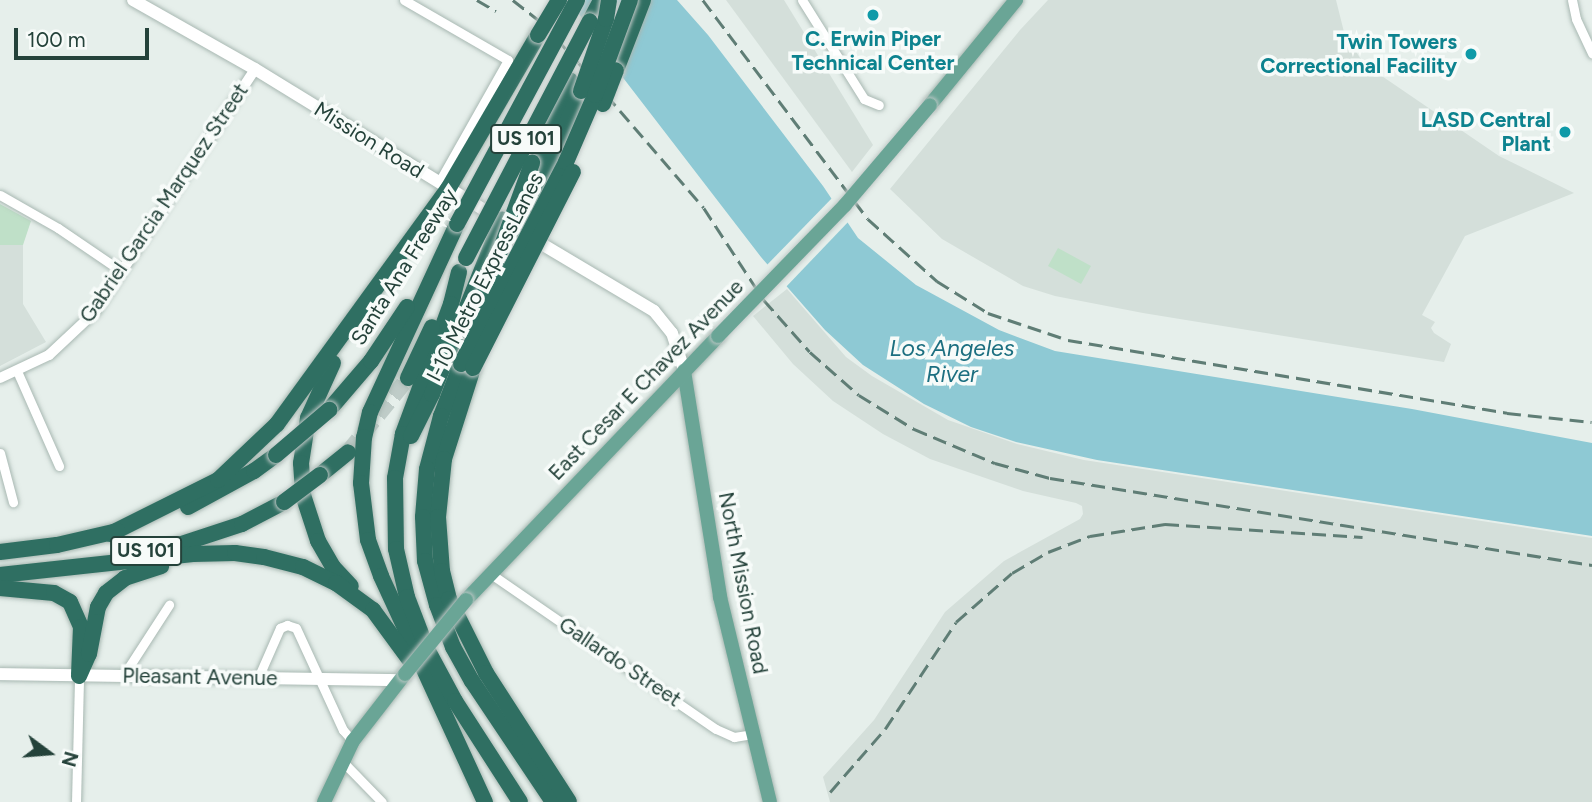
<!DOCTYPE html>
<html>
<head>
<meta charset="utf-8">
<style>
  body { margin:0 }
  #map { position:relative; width:1592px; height:802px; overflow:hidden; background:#e6efeb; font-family:Figtree,sans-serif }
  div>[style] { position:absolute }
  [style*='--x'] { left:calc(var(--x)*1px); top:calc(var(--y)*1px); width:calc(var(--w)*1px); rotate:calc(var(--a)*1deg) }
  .built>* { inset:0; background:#d4dfda }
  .green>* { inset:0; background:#bfe0c8 }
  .water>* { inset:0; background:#8ec9d4 }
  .pier>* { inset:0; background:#e6efeb }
  .motorway-tunnel>* { height:16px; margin-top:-8px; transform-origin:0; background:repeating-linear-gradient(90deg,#bfccc8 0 16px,transparent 0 24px) }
  .roads { filter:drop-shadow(0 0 2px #a8b8b2) drop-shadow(0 0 2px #a8b8b2) }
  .minor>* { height:9px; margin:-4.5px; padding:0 4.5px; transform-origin:4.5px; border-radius:4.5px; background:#fff }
  .tertiary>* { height:10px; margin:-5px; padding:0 5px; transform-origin:5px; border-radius:5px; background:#fff }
  .secondary>* { height:12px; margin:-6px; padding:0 6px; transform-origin:6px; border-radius:6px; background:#fff }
  .primary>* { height:14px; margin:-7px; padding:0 7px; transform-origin:7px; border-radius:7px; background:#6aa596 }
  .motorway>* { height:16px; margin:-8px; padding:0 8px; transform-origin:8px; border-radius:8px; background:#2f6f62 }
  .rail>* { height:2.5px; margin-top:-1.25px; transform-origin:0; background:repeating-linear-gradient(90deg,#5f7d75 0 14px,transparent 0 21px) }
  .bridges { filter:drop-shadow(0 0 2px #c2cac8) drop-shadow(0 0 2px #c2cac8) }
  .primary-bridge>* { height:14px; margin:-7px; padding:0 7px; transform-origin:7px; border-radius:7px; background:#6aa596 }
  .motorway-bridge>* { height:16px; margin:-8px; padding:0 8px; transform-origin:8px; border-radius:8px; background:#2f6f62 }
  .dots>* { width:19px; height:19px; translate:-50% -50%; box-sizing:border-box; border:4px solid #f7fbf9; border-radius:50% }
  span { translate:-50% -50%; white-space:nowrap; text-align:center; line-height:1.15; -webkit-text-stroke:7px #f7fbf9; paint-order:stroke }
  .shield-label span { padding:2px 5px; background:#f7fbf9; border:2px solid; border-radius:5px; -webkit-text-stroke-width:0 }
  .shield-label { font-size:19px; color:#24423a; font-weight:700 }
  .culture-label { font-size:21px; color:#0d838f; font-weight:700 }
  .right { translate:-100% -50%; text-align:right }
  .street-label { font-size:21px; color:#24423a }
  .water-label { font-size:23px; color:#1c6f80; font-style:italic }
  .north { position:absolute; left:14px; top:718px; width:70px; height:70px; -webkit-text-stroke:5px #f7fbf9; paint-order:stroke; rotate:106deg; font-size:19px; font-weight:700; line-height:28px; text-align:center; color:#24423a }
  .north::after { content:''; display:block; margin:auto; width:24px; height:32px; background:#24423a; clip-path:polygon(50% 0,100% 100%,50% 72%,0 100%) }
  .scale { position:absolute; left:14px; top:28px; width:135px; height:32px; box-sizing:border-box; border:4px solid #24423a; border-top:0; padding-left:9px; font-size:21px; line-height:24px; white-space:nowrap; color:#24423a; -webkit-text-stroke:5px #f7fbf9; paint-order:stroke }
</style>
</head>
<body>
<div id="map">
  <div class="built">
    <i style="clip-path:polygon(726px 0,784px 0,873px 145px,852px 172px)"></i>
    <i style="clip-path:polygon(1048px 0,1336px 0,1344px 32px,1360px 58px,1373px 70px,1499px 156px,1574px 193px,1465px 236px,1422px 315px,1435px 322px,1431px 328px,1434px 333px,1451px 344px,1444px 362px,1143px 313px,1055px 296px,1023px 286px,942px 239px,890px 189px,1020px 30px)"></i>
    <i style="clip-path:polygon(0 245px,23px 245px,23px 304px,46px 342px,0 366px)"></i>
    <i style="clip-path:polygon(787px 289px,846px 357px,872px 376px,948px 420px,1017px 444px,1084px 460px,1592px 538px,1592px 802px,830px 802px,823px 777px,874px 720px,945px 612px,1004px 561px,1080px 519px,1083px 514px,1082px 506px,1076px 503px,1023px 491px,930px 459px,883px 434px,833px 401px,793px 364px,753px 316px)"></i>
  </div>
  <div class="green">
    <i style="clip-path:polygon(0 204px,31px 221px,23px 245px,0 245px)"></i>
    <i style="clip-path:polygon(1058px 248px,1091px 266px,1081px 284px,1048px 266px)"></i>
  </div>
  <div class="water">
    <i style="clip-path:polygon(563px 0,677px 0,708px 35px,823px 186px,858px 238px,916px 285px,999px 330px,1055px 351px,1412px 409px,1592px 443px,1592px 536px,1097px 460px,1016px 442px,971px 427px,924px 404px,863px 365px,825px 330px,761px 257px,624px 79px,577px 11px)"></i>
  </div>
  <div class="pier">
    <i style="clip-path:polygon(834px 196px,850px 220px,784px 289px,765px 267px)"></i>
  </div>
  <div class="motorway-tunnel">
    <i style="--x:348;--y:452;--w:95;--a:-51"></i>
  </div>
  <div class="roads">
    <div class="minor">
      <i style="--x:404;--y:0;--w:120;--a:30"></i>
      <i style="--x:508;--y:60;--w:140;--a:119.5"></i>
      <i style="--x:802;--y:0;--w:117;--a:57.9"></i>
      <i style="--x:864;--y:99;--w:16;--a:22"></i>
      <i style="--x:1572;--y:0;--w:19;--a:78"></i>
      <i style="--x:1576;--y:19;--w:38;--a:65"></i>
      <i style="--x:0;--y:195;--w:67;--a:29.6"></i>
      <i style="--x:58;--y:228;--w:76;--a:34.3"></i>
      <i style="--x:17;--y:371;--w:104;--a:66.1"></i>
      <i style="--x:0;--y:453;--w:51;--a:75.1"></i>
      <i style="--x:491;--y:574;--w:273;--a:34.6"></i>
      <i style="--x:716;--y:729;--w:20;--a:24"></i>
      <i style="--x:734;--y:737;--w:20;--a:-9"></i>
      <i style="--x:123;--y:676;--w:85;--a:-57.1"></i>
      <i style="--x:258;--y:678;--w:55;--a:-66.3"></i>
      <i style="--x:280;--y:628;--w:8;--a:-23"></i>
      <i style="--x:287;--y:625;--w:9;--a:18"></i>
      <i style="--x:296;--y:628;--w:112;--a:65.3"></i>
      <i style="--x:343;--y:730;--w:15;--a:48"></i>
      <i style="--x:342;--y:761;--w:57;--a:45.7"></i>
      <i style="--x:76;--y:802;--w:126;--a:-88.6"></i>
    </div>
    <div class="tertiary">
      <i style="--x:0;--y:378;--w:54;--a:-25.1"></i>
      <i style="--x:49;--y:355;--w:63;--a:-43.1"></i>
      <i style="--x:95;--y:312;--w:291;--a:-56.6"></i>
    </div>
    <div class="secondary">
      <i style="--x:133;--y:0;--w:140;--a:29.5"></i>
      <i style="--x:255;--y:69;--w:283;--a:31.6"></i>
      <i style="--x:530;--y:237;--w:144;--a:30.8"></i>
      <i style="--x:654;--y:311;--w:28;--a:51"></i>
      <i style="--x:672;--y:333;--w:40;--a:72"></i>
      <i style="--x:0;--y:674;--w:399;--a:0.9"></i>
    </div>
    <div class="primary">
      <i style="--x:930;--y:105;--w:136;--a:-50.7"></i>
      <i style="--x:684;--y:371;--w:229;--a:80.9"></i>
      <i style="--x:720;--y:597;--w:211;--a:76.3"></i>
      <i style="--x:466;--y:600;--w:365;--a:-46.3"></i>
      <i style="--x:324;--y:802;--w:68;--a:-64.6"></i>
      <i style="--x:353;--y:741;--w:85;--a:-52.2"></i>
    </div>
    <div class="motorway">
      <i style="--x:590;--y:21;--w:24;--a:-62"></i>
      <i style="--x:616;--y:70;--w:75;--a:-68.9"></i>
      <i style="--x:532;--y:163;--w:91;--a:-65.4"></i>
      <i style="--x:457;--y:224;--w:207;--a:114.8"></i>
      <i style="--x:370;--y:412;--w:26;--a:103"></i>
      <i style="--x:364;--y:437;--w:46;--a:93.7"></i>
      <i style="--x:361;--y:483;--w:57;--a:83"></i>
      <i style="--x:368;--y:540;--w:38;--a:70"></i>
      <i style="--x:381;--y:576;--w:249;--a:65.3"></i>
      <i style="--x:519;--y:230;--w:152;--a:-66"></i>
      <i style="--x:459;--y:272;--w:33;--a:104"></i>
      <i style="--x:451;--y:304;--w:139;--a:110.3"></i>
      <i style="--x:403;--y:434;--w:45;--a:100.3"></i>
      <i style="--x:395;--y:478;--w:71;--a:89.2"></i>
      <i style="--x:396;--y:549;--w:49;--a:77.1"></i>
      <i style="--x:407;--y:597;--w:56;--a:69"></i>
      <i style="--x:427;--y:649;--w:59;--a:61.7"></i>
      <i style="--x:455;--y:701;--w:120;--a:57.2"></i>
      <i style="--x:333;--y:363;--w:60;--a:114.4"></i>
      <i style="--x:308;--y:418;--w:46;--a:98.8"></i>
      <i style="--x:301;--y:463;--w:32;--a:86"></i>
      <i style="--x:303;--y:495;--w:48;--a:71.9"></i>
      <i style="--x:318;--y:541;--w:30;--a:60"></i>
      <i style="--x:333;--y:567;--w:26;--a:47"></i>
      <i style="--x:461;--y:364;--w:56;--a:111"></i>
      <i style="--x:441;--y:416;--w:55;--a:104.8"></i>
      <i style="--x:427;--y:469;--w:48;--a:94.8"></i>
      <i style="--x:423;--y:517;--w:44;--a:87.4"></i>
      <i style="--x:425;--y:561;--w:46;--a:74.7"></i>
      <i style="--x:437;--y:605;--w:45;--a:69.1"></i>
      <i style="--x:453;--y:647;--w:39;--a:61"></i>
      <i style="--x:472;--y:681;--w:146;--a:56.2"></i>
      <i style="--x:473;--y:368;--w:96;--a:107.7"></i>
      <i style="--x:444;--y:459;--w:58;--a:95.9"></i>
      <i style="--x:438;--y:517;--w:54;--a:85.8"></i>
      <i style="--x:442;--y:571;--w:29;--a:76"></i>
      <i style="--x:449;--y:599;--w:83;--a:63.4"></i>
      <i style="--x:486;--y:673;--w:153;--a:57.2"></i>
      <i style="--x:408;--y:378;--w:56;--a:-64.8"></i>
      <i style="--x:329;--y:410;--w:65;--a:-49.4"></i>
      <i style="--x:371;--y:361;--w:65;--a:-56.3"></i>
      <i style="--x:411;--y:436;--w:47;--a:-63.4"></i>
      <i style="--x:432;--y:394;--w:188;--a:-68.1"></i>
      <i style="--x:320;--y:475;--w:36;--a:-39"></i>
      <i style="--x:188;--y:507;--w:75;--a:-28.6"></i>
      <i style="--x:254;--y:471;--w:27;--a:-36"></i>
      <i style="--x:110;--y:534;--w:121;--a:-26.6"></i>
      <i style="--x:218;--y:480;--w:81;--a:-43.5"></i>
      <i style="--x:277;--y:424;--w:291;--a:-54"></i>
      <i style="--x:448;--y:189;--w:178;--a:-59.7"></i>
      <i style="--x:166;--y:549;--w:80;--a:-18.2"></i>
      <i style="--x:242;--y:524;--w:47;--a:-27.6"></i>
      <i style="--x:0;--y:552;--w:57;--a:-7"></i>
      <i style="--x:57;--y:545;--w:62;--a:-13.1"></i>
      <i style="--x:0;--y:575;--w:194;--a:-6.2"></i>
      <i style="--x:193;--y:554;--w:42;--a:-1.4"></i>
      <i style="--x:235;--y:553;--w:29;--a:8"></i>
      <i style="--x:264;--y:557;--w:40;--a:14.4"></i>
      <i style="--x:303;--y:567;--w:37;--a:26"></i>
      <i style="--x:336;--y:583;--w:46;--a:36.1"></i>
      <i style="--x:373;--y:610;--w:64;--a:53.8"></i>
      <i style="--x:0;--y:588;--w:54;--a:5.3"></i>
      <i style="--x:54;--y:593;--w:18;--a:29"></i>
      <i style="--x:70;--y:602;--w:27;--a:66"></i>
      <i style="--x:81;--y:627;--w:47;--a:92.4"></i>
      <i style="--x:79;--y:676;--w:24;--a:-66"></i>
      <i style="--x:89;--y:654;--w:48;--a:-79.2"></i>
      <i style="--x:98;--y:607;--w:16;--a:-60"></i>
      <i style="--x:106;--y:593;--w:24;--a:-38"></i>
      <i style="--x:125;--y:578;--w:38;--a:-18"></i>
    </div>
  </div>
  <div class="rail">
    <i style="--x:477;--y:0;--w:22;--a:30"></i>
    <i style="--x:513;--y:0;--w:37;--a:38"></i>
    <i style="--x:542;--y:23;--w:54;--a:47.2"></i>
    <i style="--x:579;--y:63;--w:191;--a:49.2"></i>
    <i style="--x:704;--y:208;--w:110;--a:56.9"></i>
    <i style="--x:764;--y:300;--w:69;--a:48.5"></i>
    <i style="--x:810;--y:352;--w:65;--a:41.3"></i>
    <i style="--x:859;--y:395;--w:65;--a:31.7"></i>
    <i style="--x:914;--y:429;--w:88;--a:22.8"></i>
    <i style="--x:995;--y:463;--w:57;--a:15.3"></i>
    <i style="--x:1050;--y:478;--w:549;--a:9.12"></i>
    <i style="--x:703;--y:0;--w:274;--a:53"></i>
    <i style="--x:868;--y:219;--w:93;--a:41.9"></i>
    <i style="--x:937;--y:281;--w:60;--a:32.1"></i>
    <i style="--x:988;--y:313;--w:84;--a:18.6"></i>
    <i style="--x:1068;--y:340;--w:445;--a:9.4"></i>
    <i style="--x:1507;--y:413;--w:85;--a:6"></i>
    <i style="--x:830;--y:792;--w:84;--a:-48.9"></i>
    <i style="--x:885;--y:729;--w:128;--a:-56.4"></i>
    <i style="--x:956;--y:622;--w:74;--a:-41.2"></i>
    <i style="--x:1012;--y:573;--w:42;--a:-30.3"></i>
    <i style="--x:1048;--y:552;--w:45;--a:-20.9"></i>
    <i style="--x:1090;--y:536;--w:76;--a:-9.1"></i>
    <i style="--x:1165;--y:524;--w:198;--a:3.8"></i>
  </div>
  <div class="bridges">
    <div class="primary-bridge">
      <i style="--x:718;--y:336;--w:182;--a:-45.9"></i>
      <i style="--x:845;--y:205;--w:131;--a:-49.6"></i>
      <i style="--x:405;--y:674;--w:96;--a:-50.5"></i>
    </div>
    <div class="motorway-bridge">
      <i style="--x:538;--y:35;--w:41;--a:-59"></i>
      <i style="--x:581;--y:91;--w:76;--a:-70.9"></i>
      <i style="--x:606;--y:19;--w:19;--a:-81"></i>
      <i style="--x:603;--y:104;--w:36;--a:-69"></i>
      <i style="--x:457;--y:224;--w:254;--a:-61.8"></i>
      <i style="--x:466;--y:258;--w:267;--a:-62.4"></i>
      <i style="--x:472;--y:328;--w:176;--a:-70"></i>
      <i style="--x:461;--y:364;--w:228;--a:-62.5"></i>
      <i style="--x:566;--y:162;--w:73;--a:-66.6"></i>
      <i style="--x:595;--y:95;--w:101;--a:-69.8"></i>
      <i style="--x:473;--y:368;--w:220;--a:-63"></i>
      <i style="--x:276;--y:455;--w:70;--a:-40.3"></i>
      <i style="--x:284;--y:502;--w:45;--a:-36.9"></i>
    </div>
  </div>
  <div class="dots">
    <i style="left:873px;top:15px;background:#0f9aa8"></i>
    <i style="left:1471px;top:54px;background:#0f9aa8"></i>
    <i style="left:1565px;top:132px;background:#0f9aa8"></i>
  </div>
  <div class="shield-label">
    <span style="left:526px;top:139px">US 101</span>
    <span style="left:146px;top:551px">US 101</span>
  </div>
  <div class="culture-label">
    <span style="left:873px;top:51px">C. Erwin Piper<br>Technical Center</span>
    <span class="right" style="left:1457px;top:54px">Twin Towers<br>Correctional Facility</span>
    <span class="right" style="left:1551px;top:132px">LASD Central<br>Plant</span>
  </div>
  <div class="street-label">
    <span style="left:369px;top:140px;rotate:32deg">Mission Road</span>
    <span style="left:164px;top:203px;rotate:-56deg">Gabriel Garcia Marquez Street</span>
    <span style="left:404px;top:267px;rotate:-58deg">Santa Ana Freeway</span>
    <span style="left:485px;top:277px;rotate:-63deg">I-10 Metro ExpressLanes</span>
    <span style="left:646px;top:380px;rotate:-46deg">East Cesar E Chavez Avenue</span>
    <span style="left:743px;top:583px;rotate:79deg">North Mission Road</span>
    <span style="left:620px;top:662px;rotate:34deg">Gallardo Street</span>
    <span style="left:200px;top:677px;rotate:1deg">Pleasant Avenue</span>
  </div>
  <div class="water-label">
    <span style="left:952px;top:361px">Los Angeles<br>River</span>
  </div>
  <div class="north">N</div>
  <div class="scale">100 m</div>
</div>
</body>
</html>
